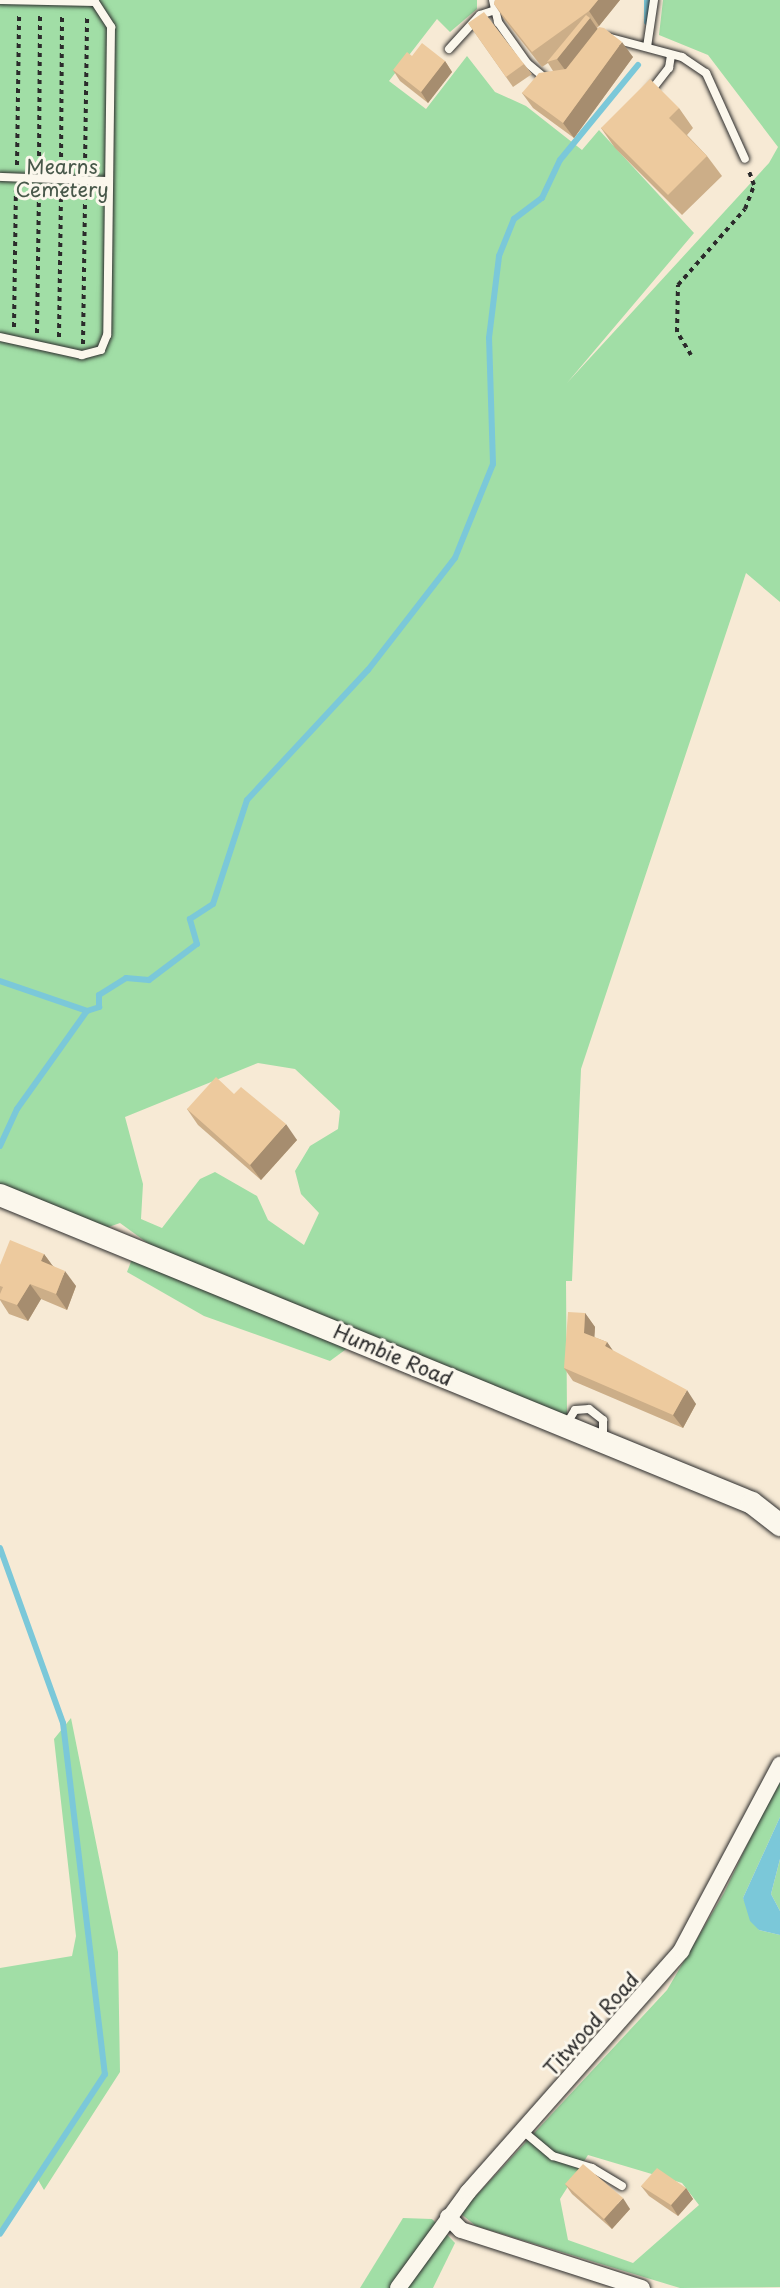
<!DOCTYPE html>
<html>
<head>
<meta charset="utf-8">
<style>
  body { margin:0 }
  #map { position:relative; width:780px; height:2288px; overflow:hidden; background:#f7ead5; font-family:"Playpen Sans",sans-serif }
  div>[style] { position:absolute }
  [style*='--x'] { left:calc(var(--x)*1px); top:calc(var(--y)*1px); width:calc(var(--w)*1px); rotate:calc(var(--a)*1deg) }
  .green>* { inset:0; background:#a1dea6 }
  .water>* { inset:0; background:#7bc8d9 }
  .stream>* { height:6px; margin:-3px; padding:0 3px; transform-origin:3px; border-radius:3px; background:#7bc8d9 }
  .path>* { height:4px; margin-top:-2px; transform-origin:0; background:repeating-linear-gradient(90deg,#2b2b2b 0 4.5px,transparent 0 9px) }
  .roads { filter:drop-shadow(0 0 2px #2b2b2b) drop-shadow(0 0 2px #2b2b2b) }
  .lane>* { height:8px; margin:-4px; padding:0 4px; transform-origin:4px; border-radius:4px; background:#fbf7ec }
  .street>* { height:16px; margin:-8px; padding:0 8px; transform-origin:8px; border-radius:8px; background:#fbf7ec }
  .secondary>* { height:22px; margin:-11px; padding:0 11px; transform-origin:11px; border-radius:11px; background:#fbf7ec }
  .wall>* { inset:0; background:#ccae88 }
  .shaded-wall>* { inset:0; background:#a68d6f }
  .building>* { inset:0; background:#edca9e }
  span { translate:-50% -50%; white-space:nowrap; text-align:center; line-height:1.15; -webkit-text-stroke:6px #fbf7ec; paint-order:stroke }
  .park-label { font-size:20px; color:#48584a }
  .street-label { font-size:20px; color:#2b2b2b }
</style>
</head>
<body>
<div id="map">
  <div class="green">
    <i style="clip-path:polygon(evenodd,0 0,477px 0,477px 9px,450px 32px,437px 19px,389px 81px,426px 109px,467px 56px,495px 92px,526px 106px,582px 150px,599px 130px,694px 233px,567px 383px,769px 163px,778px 147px,708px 55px,659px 35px,663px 0,780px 0,780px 602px,746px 573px,581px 1069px,572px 1281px,566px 1281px,567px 1416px,153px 1247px,120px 1223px,103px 1229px,0 1186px,0 0,258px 1063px,295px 1069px,340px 1111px,338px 1129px,310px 1146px,295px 1171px,301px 1194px,319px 1213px,304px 1245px,268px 1220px,257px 1196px,215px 1172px,200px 1179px,162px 1228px,141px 1219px,143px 1184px,125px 1117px,258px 1063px)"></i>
    <i style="clip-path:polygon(132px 1259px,349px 1347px,330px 1361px,204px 1316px,127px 1272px)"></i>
    <i style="clip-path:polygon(71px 1718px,118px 1952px,120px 2072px,44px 2190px,37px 2178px,0 2234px,0 1968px,72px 1956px,76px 1936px,54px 1739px)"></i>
    <i style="clip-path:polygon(evenodd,780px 1776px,780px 1817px,743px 1898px,759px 1930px,780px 1935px,780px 2287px,680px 2288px,476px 2226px,460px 2213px,667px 1990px,724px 1893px,780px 1776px,588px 2155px,682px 2183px,699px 2205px,633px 2263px,568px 2240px,560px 2199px,588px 2155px)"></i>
    <i style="clip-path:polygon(780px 1859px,780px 1911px,771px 1894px)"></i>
    <i style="clip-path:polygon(403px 2218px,432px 2219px,455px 2243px,433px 2288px,360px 2288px)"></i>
  </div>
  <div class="water">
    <i style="clip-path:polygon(780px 1817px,780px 1859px,771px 1894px,780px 1911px,780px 1935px,759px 1930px,750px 1921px,743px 1898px)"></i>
  </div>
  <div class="stream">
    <i style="--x:647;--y:0;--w:22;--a:90"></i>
    <i style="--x:0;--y:981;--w:92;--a:19"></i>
    <i style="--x:87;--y:1011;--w:13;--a:-18"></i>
    <i style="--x:99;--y:1007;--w:12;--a:-90"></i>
    <i style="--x:99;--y:995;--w:32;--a:-32"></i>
    <i style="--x:126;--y:978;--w:23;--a:5"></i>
    <i style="--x:149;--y:980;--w:60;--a:-36.9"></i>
    <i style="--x:197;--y:944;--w:26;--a:-106"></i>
    <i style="--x:190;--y:919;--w:27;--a:-33"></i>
    <i style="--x:213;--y:904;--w:109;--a:-71.9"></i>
    <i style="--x:247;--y:800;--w:178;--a:-47.1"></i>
    <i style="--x:368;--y:670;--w:142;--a:-52.2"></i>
    <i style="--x:455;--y:558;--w:101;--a:-68"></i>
    <i style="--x:493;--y:464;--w:126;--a:-91.8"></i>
    <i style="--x:489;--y:338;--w:83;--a:-83"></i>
    <i style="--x:499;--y:256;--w:40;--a:-68"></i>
    <i style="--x:514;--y:219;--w:35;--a:-37"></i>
    <i style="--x:542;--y:198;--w:42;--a:-64.7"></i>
    <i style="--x:560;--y:160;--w:123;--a:-50.6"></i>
    <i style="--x:0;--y:1146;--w:41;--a:-65.3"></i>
    <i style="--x:17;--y:1109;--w:120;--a:-54.5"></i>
    <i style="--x:0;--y:1548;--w:186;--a:70.2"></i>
    <i style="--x:63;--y:1723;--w:354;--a:83.2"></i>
    <i style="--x:105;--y:2074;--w:191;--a:123.3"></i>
  </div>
  <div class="path">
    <i style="--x:17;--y:165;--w:151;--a:-89.2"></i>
    <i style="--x:39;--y:165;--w:151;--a:-89.6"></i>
    <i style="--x:61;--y:166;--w:152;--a:-89.6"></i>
    <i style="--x:85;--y:167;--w:152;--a:-89.2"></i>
    <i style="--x:14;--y:327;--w:137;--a:-89.2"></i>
    <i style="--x:37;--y:333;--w:142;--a:-89.2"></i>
    <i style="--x:59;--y:337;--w:146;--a:-89.2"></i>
    <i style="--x:83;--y:344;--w:152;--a:-89.2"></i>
    <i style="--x:691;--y:355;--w:27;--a:-121"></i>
    <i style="--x:677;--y:332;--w:47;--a:-88.8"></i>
    <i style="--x:678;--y:285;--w:101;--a:-48.6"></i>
    <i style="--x:745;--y:209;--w:26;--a:-69"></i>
    <i style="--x:754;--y:185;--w:15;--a:-110"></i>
  </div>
  <div class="roads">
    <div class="lane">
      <i style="--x:0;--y:0;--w:95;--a:1.2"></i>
      <i style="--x:95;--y:2;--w:30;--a:57"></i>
      <i style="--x:111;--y:27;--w:308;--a:90.7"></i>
      <i style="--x:107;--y:335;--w:16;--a:112"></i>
      <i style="--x:101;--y:350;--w:20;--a:165"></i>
      <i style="--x:82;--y:355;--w:84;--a:-167.6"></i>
      <i style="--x:493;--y:0;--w:23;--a:77"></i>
      <i style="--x:498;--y:22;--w:50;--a:54.7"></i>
      <i style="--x:527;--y:63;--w:25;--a:40"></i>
      <i style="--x:607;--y:37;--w:78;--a:14.9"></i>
      <i style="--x:682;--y:57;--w:29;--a:34"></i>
      <i style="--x:706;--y:73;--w:94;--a:65.6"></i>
      <i style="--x:647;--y:47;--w:48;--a:-81.5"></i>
      <i style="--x:449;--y:49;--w:46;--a:-47.6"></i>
      <i style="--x:480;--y:15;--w:13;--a:-18"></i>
      <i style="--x:650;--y:92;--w:31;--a:-52"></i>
      <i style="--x:669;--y:68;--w:13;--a:-81"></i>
      <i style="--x:0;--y:177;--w:109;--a:2.1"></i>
      <i style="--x:566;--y:1425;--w:17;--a:-59"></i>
      <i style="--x:575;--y:1410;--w:14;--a:-4"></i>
      <i style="--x:589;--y:1409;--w:18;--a:38"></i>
      <i style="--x:603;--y:1420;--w:20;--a:90"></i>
      <i style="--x:523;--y:2131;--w:39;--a:40"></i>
      <i style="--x:553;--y:2156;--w:41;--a:17.1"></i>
      <i style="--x:592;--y:2168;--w:35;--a:31"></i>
    </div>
    <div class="street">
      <i style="--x:448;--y:2217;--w:18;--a:45"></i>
      <i style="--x:461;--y:2230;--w:190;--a:17.8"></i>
      <i style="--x:398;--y:2288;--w:119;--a:-53.9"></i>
      <i style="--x:468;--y:2192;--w:322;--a:-48.5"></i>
      <i style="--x:681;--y:1951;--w:211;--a:-62"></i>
    </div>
    <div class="secondary">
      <i style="--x:0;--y:1195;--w:813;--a:22.27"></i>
      <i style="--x:752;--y:1503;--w:36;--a:38"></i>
    </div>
  </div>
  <div class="wall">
    <i style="clip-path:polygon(495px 0,620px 0,599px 26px,597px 28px,633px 57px,574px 138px,533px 108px,522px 93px,553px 71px,548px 63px,542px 67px,504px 19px,494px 4px)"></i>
    <i style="clip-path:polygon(468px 23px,524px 64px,532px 74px,513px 87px)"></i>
    <i style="clip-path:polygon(412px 56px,445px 61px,452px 72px,428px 103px,400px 81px,393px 70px)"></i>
    <i style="clip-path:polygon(679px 108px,693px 128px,687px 135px,707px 156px,722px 176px,682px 215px,615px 148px,601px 128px)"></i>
    <i style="clip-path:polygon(234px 1094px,297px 1140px,261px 1180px,198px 1125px,187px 1109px)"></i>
    <i style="clip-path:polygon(44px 1254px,52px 1265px,76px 1286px,67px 1310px,41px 1299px,28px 1321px,9px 1314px,0 1300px,0 1265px)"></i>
    <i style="clip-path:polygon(585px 1313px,595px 1327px,594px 1337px,607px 1342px,613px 1351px,696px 1404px,683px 1428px,573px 1381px,564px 1368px)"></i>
    <i style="clip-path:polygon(565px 2184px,630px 2209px,612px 2229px,572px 2194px)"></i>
    <i style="clip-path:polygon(641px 2186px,686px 2188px,693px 2199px,678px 2216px,649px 2196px)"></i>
  </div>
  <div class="shaded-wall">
    <i style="clip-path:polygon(598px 0,620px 0,599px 26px,589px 11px)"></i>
    <i style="clip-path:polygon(590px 18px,601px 34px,568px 74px,557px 59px)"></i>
    <i style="clip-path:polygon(622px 42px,633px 57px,574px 138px,563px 123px)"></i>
    <i style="clip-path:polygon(445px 61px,452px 72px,428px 103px,421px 92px)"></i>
    <i style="clip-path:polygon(286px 1124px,297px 1140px,261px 1180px,250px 1165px)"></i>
    <i style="clip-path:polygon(44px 1254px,55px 1269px,41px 1261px)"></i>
    <i style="clip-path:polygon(65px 1271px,76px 1286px,67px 1310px,56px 1294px)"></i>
    <i style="clip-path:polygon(30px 1284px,41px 1299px,28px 1321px,17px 1305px)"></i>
    <i style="clip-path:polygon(585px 1313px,595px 1327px,594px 1346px,584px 1333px)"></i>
    <i style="clip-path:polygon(607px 1342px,616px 1355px,605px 1346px)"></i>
    <i style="clip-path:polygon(687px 1390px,696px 1404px,683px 1428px,673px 1415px)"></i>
    <i style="clip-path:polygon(686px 2188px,693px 2199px,678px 2216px,671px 2205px)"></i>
    <i style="clip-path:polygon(623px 2198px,630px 2209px,612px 2229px,604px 2219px)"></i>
  </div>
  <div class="building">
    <i style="clip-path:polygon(495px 0,598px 0,589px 11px,532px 52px,494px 4px)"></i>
    <i style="clip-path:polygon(484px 12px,524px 64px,506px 77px,468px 23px)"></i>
    <i style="clip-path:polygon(586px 15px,590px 18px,557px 59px,547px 62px)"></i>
    <i style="clip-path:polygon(599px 27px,604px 28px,622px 42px,563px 123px,522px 93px,539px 73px,566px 69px)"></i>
    <i style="clip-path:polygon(422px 43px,445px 61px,421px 92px,393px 70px,407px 52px,412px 56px)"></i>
    <i style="clip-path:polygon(650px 79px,679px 108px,669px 118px,707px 156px,668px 195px,601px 128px)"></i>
    <i style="clip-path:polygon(216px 1077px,234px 1094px,241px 1087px,286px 1124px,250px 1165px,187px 1109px)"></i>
    <i style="clip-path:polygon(10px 1240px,44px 1254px,41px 1261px,65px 1271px,56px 1294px,30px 1284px,17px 1305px,0 1299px,0 1294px,3px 1287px,0 1286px,0 1265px)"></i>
    <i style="clip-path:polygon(568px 1312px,585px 1313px,584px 1333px,607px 1342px,605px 1346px,687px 1390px,673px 1415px,564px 1368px)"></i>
    <i style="clip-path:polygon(583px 2164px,623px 2198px,604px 2219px,565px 2184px)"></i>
    <i style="clip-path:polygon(657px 2168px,686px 2188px,671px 2205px,641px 2186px)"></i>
  </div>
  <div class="park-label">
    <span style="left:62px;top:178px">Mearns<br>Cemetery</span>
  </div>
  <div class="street-label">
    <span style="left:393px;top:1355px;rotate:23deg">Humbie Road</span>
    <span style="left:591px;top:2024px;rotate:-48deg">Titwood Road</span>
  </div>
</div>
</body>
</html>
